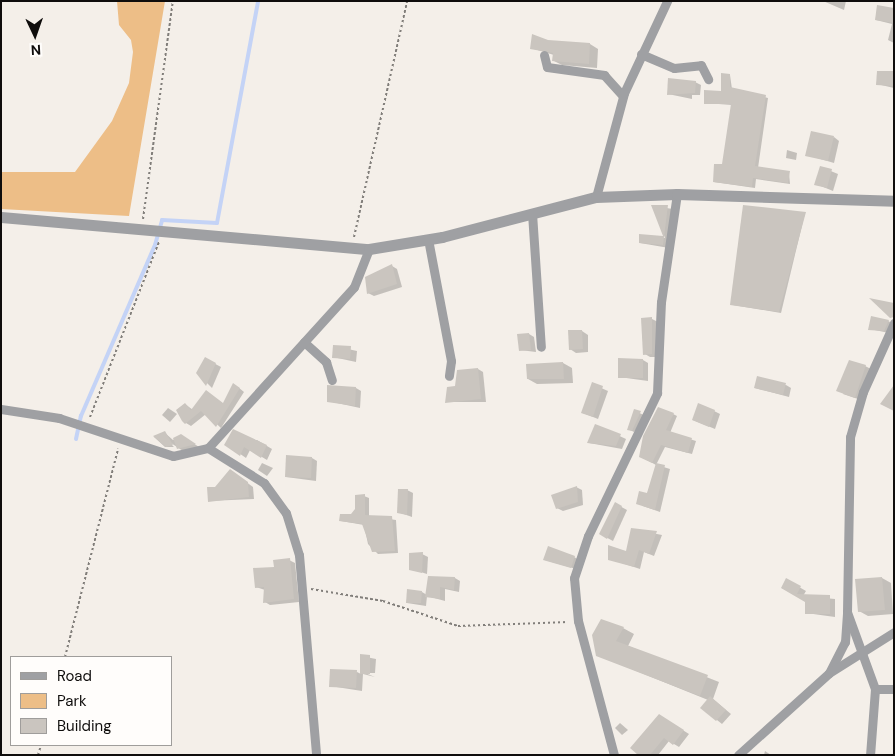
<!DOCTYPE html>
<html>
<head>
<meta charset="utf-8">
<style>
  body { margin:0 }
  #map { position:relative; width:895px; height:756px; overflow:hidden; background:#f4efe9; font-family:"DM Sans",sans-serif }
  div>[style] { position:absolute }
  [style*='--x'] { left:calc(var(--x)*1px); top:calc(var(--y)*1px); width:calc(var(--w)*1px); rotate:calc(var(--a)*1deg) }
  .green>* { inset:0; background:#edbe87 }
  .shadow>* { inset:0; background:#0003 }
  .stream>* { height:4px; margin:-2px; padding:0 2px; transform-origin:2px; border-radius:2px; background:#c4d3f6 }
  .building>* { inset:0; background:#cac5bf }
  .path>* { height:2px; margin-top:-1px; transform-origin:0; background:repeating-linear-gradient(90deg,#817e7a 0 2.5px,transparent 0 5px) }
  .minor>* { height:9px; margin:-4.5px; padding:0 4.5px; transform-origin:4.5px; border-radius:4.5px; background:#9fa0a3 }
  .tertiary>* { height:11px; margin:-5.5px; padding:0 5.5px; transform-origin:5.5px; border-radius:5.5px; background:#9fa0a3 }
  span { translate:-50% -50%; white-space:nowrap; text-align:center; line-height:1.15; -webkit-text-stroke:4px #fffdfb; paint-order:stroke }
  .frame { position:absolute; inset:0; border:2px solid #0f0d0c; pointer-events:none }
  .legend { position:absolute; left:10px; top:656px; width:162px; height:90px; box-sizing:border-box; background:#fffdfb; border:1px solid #9f9d9b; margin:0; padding:6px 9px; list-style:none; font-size:15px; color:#0f0d0c }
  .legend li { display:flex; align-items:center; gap:10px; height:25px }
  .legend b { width:25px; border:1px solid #9f9d9b }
  .north { position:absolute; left:10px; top:10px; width:50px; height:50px; -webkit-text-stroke:4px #fffdfb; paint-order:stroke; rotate:177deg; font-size:14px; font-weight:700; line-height:20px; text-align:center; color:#0f0d0c }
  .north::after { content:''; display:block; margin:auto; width:18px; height:22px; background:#0f0d0c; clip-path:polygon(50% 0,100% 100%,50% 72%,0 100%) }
</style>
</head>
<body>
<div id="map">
  <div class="green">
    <i style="clip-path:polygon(117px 1px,165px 1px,129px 216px,1px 209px,1px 172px,75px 172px,112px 121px,129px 83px,133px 52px,131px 40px,119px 25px)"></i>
  </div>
  <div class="shadow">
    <i style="clip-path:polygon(823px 1px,846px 1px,844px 10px)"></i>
    <i style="clip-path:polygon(894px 9px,894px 43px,888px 40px,892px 24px,876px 20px)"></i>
    <i style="clip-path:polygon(548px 41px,590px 44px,598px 49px,597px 68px,562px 65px,554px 61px,554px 55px,531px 48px)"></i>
    <i style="clip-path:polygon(894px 73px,894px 88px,877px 84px)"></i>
    <i style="clip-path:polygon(730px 75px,732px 89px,768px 98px,758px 168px,789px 173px,790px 184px,756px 179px,755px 188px,714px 182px,723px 165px,732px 105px,705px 103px,722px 92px)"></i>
    <i style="clip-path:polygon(695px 82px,701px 85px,700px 95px,692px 95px,692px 99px,668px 94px)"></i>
    <i style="clip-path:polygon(834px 137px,839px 141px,834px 163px,807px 155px)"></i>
    <i style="clip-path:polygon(787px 150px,797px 153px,796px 160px,786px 158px)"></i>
    <i style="clip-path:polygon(821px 167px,838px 174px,833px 191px,816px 184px)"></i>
    <i style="clip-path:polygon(653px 206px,673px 209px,669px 248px,640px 243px,640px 236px,665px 238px)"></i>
    <i style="clip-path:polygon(805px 213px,781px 313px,733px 305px)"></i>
    <i style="clip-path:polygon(392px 266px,397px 269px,402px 287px,374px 296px,368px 293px)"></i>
    <i style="clip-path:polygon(652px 319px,658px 322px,658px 357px,650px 357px,645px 354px)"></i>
    <i style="clip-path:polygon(888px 321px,894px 324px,889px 333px,870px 329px)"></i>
    <i style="clip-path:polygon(582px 331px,588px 335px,588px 352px,576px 353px,570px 349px)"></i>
    <i style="clip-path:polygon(529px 334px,534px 337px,536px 352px,520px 350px)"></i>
    <i style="clip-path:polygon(334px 346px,357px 351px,356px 362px,333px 357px)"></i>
    <i style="clip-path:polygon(206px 359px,221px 367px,212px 388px,197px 373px)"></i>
    <i style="clip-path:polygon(643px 360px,648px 363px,648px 381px,619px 377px)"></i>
    <i style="clip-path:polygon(563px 363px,572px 368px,573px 383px,537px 384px,528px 379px,528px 365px)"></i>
    <i style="clip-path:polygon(865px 366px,871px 369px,861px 400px,843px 394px)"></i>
    <i style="clip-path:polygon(478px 369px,483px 372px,486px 402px,447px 402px)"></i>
    <i style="clip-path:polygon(592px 384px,608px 391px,598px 419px,583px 413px)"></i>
    <i style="clip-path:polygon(786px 385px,791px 388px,789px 397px,755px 388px)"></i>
    <i style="clip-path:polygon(238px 387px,244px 392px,221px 428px,206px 414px,191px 426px,186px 423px,185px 404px,193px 410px,223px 404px)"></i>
    <i style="clip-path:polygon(356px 388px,361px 391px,360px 408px,328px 401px)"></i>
    <i style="clip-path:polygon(168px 408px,177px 414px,170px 422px,162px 415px)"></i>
    <i style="clip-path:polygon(635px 411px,646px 416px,634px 432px,628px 429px)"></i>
    <i style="clip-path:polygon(714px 411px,720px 414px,715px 429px,693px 420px)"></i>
    <i style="clip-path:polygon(673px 414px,677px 416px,670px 433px,696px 441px,692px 454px,665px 447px,656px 465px,645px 459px)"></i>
    <i style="clip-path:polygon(596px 425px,626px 439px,622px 449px,589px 443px)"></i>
    <i style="clip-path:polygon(165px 433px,173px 440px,181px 435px,199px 447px,183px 451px,168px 441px,174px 447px,165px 447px,154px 437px)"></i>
    <i style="clip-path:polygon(257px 440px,272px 449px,267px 460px,250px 450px,246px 458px,226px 444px)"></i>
    <i style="clip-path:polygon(312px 458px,317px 461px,316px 481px,286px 477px)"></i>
    <i style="clip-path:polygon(262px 463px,273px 468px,267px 476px,258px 470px)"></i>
    <i style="clip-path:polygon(657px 465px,670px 469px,660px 512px,643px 506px)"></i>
    <i style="clip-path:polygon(235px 474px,253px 487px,254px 499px,209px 501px,215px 488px)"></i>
    <i style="clip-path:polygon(576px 487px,582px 490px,583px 505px,563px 511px,557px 508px)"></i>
    <i style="clip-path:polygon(407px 490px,413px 493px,412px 517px,398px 512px)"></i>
    <i style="clip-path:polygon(364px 496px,369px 498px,369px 516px,396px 520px,398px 553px,378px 554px,368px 544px,364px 525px,341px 521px,351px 516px)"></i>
    <i style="clip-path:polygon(616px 504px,627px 510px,613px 541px,600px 534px)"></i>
    <i style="clip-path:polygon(632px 529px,662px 535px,654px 556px,644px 552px,640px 569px,610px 559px,627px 552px)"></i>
    <i style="clip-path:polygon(422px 554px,428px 557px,427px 574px,411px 569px)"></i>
    <i style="clip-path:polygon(574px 557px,579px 560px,576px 569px,545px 560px)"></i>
    <i style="clip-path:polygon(289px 560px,295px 563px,299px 602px,270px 605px,265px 602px,265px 590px,256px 587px)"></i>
    <i style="clip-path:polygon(429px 577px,455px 578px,460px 581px,459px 592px,445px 589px,445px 601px,427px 596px,426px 606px,407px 603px,422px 592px,427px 595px)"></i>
    <i style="clip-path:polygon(882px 578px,891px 583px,893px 614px,868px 616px,859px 611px)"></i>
    <i style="clip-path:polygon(787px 580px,806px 591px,803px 596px,835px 599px,835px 617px,806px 613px,806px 601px,782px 588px)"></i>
    <i style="clip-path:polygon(623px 628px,634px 634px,628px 646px,719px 682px,713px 699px,731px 714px,722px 724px,702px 708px,708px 700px,597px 655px)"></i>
    <i style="clip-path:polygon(361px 656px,376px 659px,375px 673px,365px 673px,375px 677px,363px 674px,362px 691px,330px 686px,357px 672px,361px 674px)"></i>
    <i style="clip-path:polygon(665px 719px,689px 734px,679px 747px,669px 741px,658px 755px,640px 755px)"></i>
    <i style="clip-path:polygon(620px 723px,628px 730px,622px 735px,615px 728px)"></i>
    <i style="clip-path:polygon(765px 751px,771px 755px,764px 755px)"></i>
  </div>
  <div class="stream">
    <i style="--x:76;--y:439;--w:24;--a:-78"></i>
    <i style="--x:81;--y:416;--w:186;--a:-66.6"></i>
    <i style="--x:155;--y:245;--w:26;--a:-74"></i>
    <i style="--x:162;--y:220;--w:55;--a:3.1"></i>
    <i style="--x:217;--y:223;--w:226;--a:-79.5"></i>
  </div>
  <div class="building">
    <i style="clip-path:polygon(877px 5px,894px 8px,894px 23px,875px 20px)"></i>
    <i style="clip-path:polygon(532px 34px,548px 40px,590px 43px,589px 64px,552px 61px,553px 53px,530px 49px)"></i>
    <i style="clip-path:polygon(877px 71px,894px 71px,894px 86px,876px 85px)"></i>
    <i style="clip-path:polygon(721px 73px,730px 74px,730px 87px,766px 95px,755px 166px,790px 171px,788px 183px,753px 178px,752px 187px,713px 182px,714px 164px,722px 164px,731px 104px,704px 104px,704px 90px,721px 91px)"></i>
    <i style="clip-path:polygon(668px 78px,696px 81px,695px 93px,667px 95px)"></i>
    <i style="clip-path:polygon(811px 131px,834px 136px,828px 161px,805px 156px)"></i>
    <i style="clip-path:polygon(820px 166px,832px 169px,827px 188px,814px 185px)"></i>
    <i style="clip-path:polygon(651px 205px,668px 205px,663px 245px,639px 243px,639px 234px,663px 236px)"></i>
    <i style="clip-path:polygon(743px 205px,806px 212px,779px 312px,730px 305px)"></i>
    <i style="clip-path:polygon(392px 264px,397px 284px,367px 294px,365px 277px)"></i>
    <i style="clip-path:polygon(869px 298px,894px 303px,894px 317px,890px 318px)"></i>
    <i style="clip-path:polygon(871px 316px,889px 320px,884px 331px,868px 330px)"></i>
    <i style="clip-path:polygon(652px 317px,652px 354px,643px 355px,641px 318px)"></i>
    <i style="clip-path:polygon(568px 330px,582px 330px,583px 349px,569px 350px)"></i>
    <i style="clip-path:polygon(529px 333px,531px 350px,519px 351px,517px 334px)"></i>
    <i style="clip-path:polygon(333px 345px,351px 346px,350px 359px,332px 358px)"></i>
    <i style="clip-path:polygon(205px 357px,216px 363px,206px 386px,196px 373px)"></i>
    <i style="clip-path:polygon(618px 358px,643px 359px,643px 378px,618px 378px)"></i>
    <i style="clip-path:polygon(849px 360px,866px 365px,855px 398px,836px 391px)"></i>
    <i style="clip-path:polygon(563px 362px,564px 379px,527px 379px,526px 364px)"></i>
    <i style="clip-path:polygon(478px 368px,481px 399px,445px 403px,447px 387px,455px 386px,457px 370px)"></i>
    <i style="clip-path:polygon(757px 376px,786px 383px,783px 395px,754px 388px)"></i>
    <i style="clip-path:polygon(592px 382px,603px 386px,593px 417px,581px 413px)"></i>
    <i style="clip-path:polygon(233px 383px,240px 388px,216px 427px,201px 411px,185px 424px,182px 421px,176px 410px,185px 403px,191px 410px,206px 390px,223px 403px)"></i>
    <i style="clip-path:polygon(327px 385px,356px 387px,355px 406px,327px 402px)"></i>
    <i style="clip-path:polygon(894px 385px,894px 411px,880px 404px)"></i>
    <i style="clip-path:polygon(698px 403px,715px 410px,709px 427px,692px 420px)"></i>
    <i style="clip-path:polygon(658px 407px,674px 413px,666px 430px,692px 438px,688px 453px,661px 445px,652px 463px,639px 457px,643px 436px)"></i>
    <i style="clip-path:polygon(634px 409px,641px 411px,632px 431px,627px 430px)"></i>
    <i style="clip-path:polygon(595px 424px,621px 434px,616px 446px,587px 443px)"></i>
    <i style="clip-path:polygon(233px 429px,267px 445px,261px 458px,244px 447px,240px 456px,224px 445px)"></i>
    <i style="clip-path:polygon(165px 431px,173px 445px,166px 447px,153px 436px)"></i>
    <i style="clip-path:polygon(181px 434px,196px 444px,177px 449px,173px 438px)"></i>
    <i style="clip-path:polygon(286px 455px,312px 457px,311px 478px,285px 477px)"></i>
    <i style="clip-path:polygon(656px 463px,665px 465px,655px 510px,636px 504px,639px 491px,647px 493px)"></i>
    <i style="clip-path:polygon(230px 469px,248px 482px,249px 497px,208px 502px,207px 487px,215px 487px)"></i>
    <i style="clip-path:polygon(577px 486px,578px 502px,556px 509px,551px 495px)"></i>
    <i style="clip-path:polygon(398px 489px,408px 489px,407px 515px,397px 513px)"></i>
    <i style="clip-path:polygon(365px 494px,365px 515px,392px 516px,395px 551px,372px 552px,362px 524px,339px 521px,340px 514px,351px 514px,355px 509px,355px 495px)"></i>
    <i style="clip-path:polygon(615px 502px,622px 506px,607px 539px,599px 534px)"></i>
    <i style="clip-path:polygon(631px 528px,657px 531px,649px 554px,639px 550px,634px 567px,608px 560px,608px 545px,626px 551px)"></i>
    <i style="clip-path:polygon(548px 546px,575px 556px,571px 568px,543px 560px)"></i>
    <i style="clip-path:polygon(423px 552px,422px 573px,409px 570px,409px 553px)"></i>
    <i style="clip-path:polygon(290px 558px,294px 599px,263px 603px,264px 587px,255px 588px,253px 568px,274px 567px,273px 560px)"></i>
    <i style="clip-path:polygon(428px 576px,455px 577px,454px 590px,440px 587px,440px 599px,425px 597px)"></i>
    <i style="clip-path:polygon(882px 577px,885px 610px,858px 612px,855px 579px)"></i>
    <i style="clip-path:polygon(786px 578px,801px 586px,797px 594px,830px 595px,830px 614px,805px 614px,805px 602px,781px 588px)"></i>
    <i style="clip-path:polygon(407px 589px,422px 591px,421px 603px,406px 603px)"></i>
    <i style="clip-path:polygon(601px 619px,624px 627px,616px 641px,708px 675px,700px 696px,596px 656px,592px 635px)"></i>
    <i style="clip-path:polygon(360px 654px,370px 655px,370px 674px,360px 674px)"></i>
    <i style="clip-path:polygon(330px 669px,357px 670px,356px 688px,329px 687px)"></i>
    <i style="clip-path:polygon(710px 696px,726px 710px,716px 721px,700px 708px)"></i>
    <i style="clip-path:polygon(659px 714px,684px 730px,673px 745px,664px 738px,650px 755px,638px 755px,630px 748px)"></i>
  </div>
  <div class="path">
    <i style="--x:143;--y:219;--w:220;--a:-82.2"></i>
    <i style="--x:354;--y:237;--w:242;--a:-77.3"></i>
    <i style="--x:90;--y:417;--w:188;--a:-68.5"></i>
    <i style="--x:311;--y:589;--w:73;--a:9.5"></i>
    <i style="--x:383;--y:601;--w:79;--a:18.4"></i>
    <i style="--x:458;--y:626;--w:110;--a:-2.1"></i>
    <i style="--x:65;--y:657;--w:215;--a:-75.7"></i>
    <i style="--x:38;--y:755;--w:10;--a:-73"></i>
  </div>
  <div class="minor">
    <i style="--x:641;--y:54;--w:36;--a:23"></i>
    <i style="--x:674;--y:68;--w:27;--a:-6"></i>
    <i style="--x:701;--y:65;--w:16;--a:63"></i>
    <i style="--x:544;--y:55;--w:12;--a:76"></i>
    <i style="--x:547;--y:67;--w:58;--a:8"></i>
    <i style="--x:604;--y:75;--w:28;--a:48"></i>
    <i style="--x:596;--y:197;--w:108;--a:-74.9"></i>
    <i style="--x:624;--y:93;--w:102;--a:-64.9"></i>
    <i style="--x:532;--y:213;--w:134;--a:86.2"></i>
    <i style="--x:428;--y:239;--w:124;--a:79.3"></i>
    <i style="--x:451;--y:361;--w:15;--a:98"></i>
    <i style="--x:304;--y:342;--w:30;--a:42"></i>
    <i style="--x:326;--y:362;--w:19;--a:72"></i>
    <i style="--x:1;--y:409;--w:59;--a:8.8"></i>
    <i style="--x:59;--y:418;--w:120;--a:18.4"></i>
    <i style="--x:173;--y:456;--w:36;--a:-13"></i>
    <i style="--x:208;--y:448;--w:66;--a:32"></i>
    <i style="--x:264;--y:483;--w:37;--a:54"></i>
    <i style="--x:286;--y:513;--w:44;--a:72.8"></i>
    <i style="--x:299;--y:555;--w:201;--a:85.1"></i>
    <i style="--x:208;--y:448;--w:217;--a:-47.8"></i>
    <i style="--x:354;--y:287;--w:41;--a:-68.5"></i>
    <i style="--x:847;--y:612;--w:175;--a:-89"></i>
    <i style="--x:850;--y:437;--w:47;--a:-73.9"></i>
    <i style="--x:863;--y:392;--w:76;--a:-65.8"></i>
    <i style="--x:829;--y:673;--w:35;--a:-63"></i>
    <i style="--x:845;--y:642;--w:30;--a:-86"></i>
    <i style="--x:847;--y:612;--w:82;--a:70"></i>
    <i style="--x:875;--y:689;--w:66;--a:94.3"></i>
    <i style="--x:875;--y:689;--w:19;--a:0"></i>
    <i style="--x:614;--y:755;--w:139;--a:-105"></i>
    <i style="--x:578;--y:621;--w:43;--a:-95.3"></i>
    <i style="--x:574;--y:578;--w:44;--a:-71.6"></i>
    <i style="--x:588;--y:536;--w:159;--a:-64.2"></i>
    <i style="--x:657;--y:393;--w:91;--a:-87.5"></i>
    <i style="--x:661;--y:302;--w:109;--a:-81.6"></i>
    <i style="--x:738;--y:755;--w:122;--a:-42"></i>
    <i style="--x:829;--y:673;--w:77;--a:-32.2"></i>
  </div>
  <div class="tertiary">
    <i style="--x:1;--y:217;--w:369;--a:5"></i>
    <i style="--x:369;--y:249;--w:74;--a:-9.3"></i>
    <i style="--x:442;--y:237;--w:159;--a:-14.6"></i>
    <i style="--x:596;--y:197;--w:81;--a:-2.1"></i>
    <i style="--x:677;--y:194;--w:217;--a:1.8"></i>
  </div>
  <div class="frame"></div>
  <ul class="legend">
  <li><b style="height:6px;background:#9fa0a3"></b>Road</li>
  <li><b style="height:14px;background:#edbe87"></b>Park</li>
  <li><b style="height:14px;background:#cac5bf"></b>Building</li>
  </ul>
  <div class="north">N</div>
</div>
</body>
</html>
